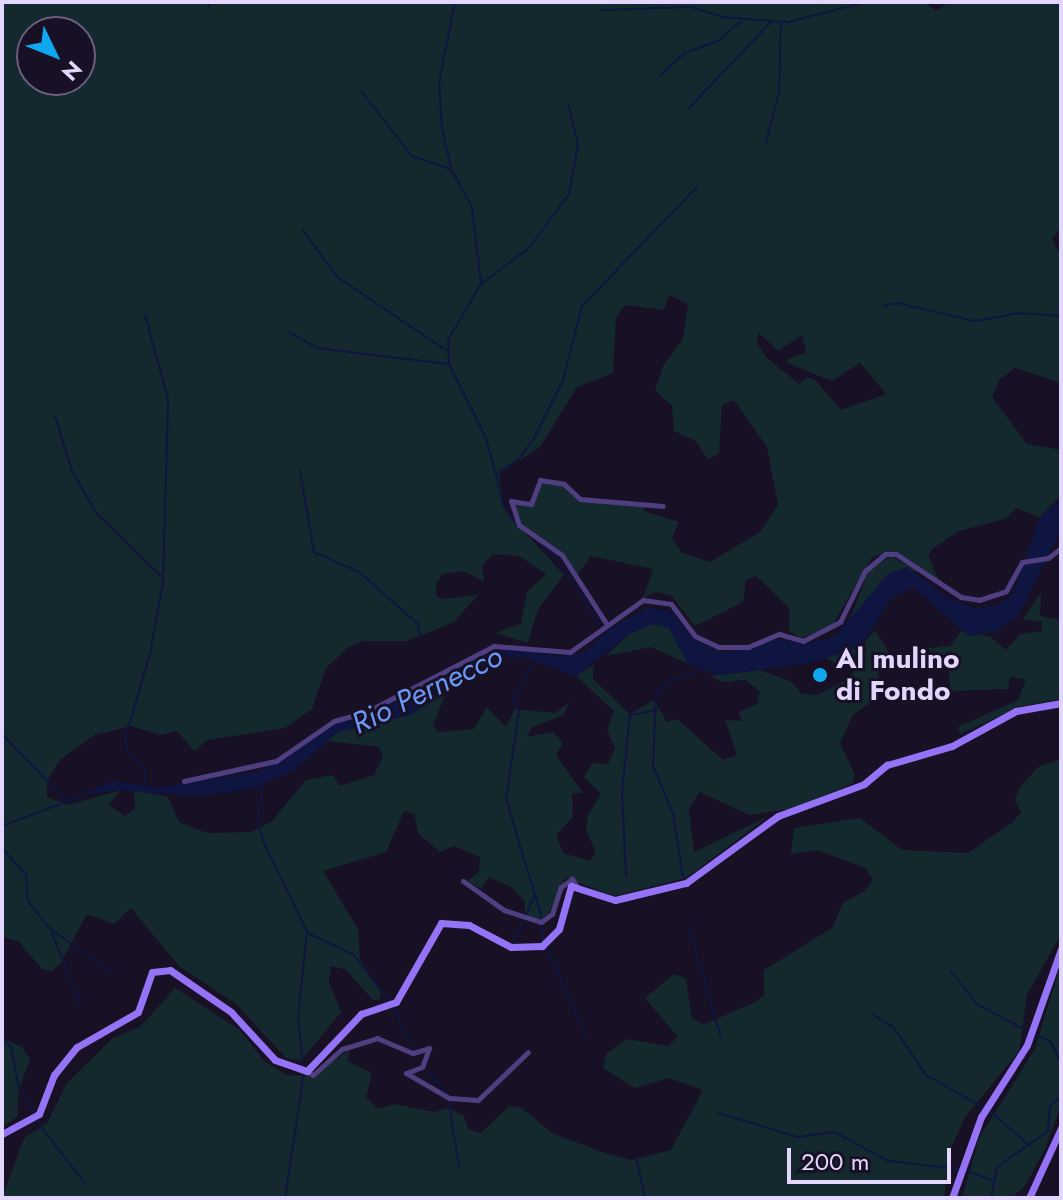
<!DOCTYPE html>
<html>
<head>
<meta charset="utf-8">
<style>
  body { margin:0 }
  #map { position:relative; width:1063px; height:1200px; overflow:hidden; background:#181024; font-family:Jost,sans-serif }
  div>[style] { position:absolute }
  [style*='--x'] { left:calc(var(--x)*1px); top:calc(var(--y)*1px); width:calc(var(--w)*1px); rotate:calc(var(--a)*1deg) }
  .green>* { inset:0; background:#14292e }
  .water>* { inset:0; background:#0d1540 }
  .stream>* { height:2px; margin:-1px; padding:0 1px; transform-origin:1px; border-radius:1px; background:#0d1540 }
  .street>* { height:5px; margin:-2.5px; padding:0 2.5px; transform-origin:2.5px; border-radius:2.5px; background:#4f3e80 }
  .secondary>* { height:7px; margin:-3.5px; padding:0 3.5px; transform-origin:3.5px; border-radius:3.5px; background:#9473f6 }
  .dots>* { width:22px; height:22px; translate:-50% -50%; box-sizing:border-box; border:4px solid #181024; border-radius:50% }
  span { translate:-50% -50%; white-space:nowrap; text-align:center; line-height:1.15; -webkit-text-stroke:6px #181024; paint-order:stroke }
  .poi-label { font-size:28px; color:#e3d6fc; font-weight:700 }
  .left { translate:0 -50%; text-align:left }
  .water-label { font-size:30px; color:#6b97f6; font-style:italic }
  .frame { position:absolute; inset:0; border:4px solid #e3d6fc; pointer-events:none }
  .north { position:absolute; left:16px; top:16px; width:80px; height:80px; box-sizing:border-box; background:#181024; border:2px solid #695f7a; border-radius:50%; rotate:133deg; font-size:22px; font-weight:700; line-height:32px; text-align:center; color:#e3d6fc }
  .north::after { content:''; display:block; margin:auto; width:28px; height:36px; background:#0fa8f0; clip-path:polygon(50% 0,100% 100%,50% 72%,0 100%) }
  .scale { position:absolute; left:787px; top:1148px; width:164px; height:36px; box-sizing:border-box; border:4px solid #e3d6fc; border-top:0; padding-left:10px; font-size:24px; line-height:28px; white-space:nowrap; color:#e3d6fc; -webkit-text-stroke:6px #181024; paint-order:stroke }
</style>
</head>
<body>
<div id="map">
  <div class="green">
    <i style="clip-path:polygon(evenodd,2px 2px,925px 2px,936px 11px,949px 2px,1061px 2px,1061px 227px,1052px 239px,1061px 256px,1061px 383px,1015px 368px,999px 380px,992px 397px,1027px 444px,1061px 450px,1061px 495px,1040px 517px,1016px 508px,1005px 519px,959px 531px,932px 549px,928px 555px,940px 584px,895px 552px,872px 557px,832px 626px,801px 638px,789px 631px,789px 608px,756px 576px,746px 580px,743px 602px,695px 626px,672px 596px,656px 592px,643px 598px,653px 569px,591px 556px,578px 574px,562px 553px,519px 524px,513px 503px,531px 506px,538px 482px,564px 486px,580px 501px,645px 503px,644px 511px,679px 522px,672px 538px,681px 552px,710px 562px,760px 532px,778px 505px,767px 447px,734px 400px,722px 405px,719px 453px,708px 460px,696px 441px,674px 431px,672px 406px,655px 390px,663px 366px,683px 339px,688px 304px,669px 295px,664px 310px,625px 305px,616px 317px,613px 373px,577px 387px,540px 447px,499px 474px,503px 508px,564px 575px,538px 609px,528px 643px,495px 633px,521px 624px,527px 592px,546px 574px,519px 556px,493px 554px,482px 566px,484px 582px,464px 571px,442px 574px,436px 584px,437px 597px,444px 599px,478px 595px,454px 622px,407px 641px,364px 641px,349px 647px,326px 668px,312px 709px,285px 728px,208px 740px,194px 751px,177px 731px,160px 735px,131px 726px,94px 735px,60px 760px,47px 781px,47px 797px,68px 805px,121px 790px,109px 805px,125px 816px,135px 808px,134px 790px,168px 797px,179px 822px,207px 833px,251px 832px,271px 822px,306px 780px,332px 775px,340px 786px,374px 775px,383px 757px,379px 747px,327px 741px,338px 732px,410px 715px,448px 688px,433px 725px,438px 732px,474px 729px,487px 707px,506px 727px,515px 709px,555px 713px,570px 702px,563px 715px,531px 728px,527px 737px,553px 732px,563px 743px,556px 755px,583px 793px,572px 793px,573px 817px,556px 835px,563px 853px,590px 861px,596px 853px,586px 830px,588px 815px,601px 794px,584px 777px,592px 763px,608px 764px,615px 748px,607px 730px,614px 711px,576px 676px,594px 665px,593px 679px,630px 714px,654px 700px,667px 722px,677px 719px,723px 760px,737px 755px,725px 720px,742px 721px,739px 712px,757px 704px,760px 691px,745px 680px,722px 682px,710px 676px,761px 670px,792px 682px,802px 694px,817px 695px,849px 679px,859px 662px,854px 656px,837px 664px,826px 658px,861px 646px,875px 630px,892px 658px,878px 663px,878px 697px,853px 715px,840px 743px,855px 775px,852px 784px,789px 809px,749px 815px,700px 792px,689px 809px,694px 852px,769px 816px,686px 878px,614px 896px,566px 878px,548px 915px,540px 919px,525px 917px,525px 902px,513px 888px,489px 877px,481px 889px,467px 881px,479px 872px,480px 857px,454px 846px,440px 852px,418px 833px,414px 814px,404px 811px,386px 852px,323px 871px,358px 929px,360px 959px,381px 993px,379px 1001px,372px 999px,345px 969px,331px 966px,329px 982px,341px 1012px,301px 1061px,286px 1058px,236px 1004px,179px 966px,131px 908px,114px 924px,87px 914px,60px 964px,52px 971px,42px 969px,18px 941px,2px 937px,2px 2px,32px 32px,80px 32px,80px 80px,32px 80px,32px 32px,2px 2px,759px 333px,778px 351px,802px 335px,806px 353px,786px 360px,789px 364px,832px 381px,860px 363px,886px 394px,841px 410px,815px 380px,807px 377px,799px 384px,767px 358px,756px 341px,759px 333px)"></i>
    <i style="clip-path:polygon(891px 556px,918px 571px,888px 574px,847px 627px,869px 570px)"></i>
    <i style="clip-path:polygon(1041px 592px,1040px 616px,1061px 620px,1061px 699px,1022px 706px,960px 734px,958px 727px,1018px 700px,1026px 679px,1010px 677px,1008px 689px,950px 691px,949px 671px,927px 648px,950px 646px,961px 631px,991px 637px,1006px 650px,1020px 634px,1042px 631px,1042px 622px,1023px 619px)"></i>
    <i style="clip-path:polygon(653px 624px,669px 628px,688px 664px,651px 647px,606px 656px,629px 634px)"></i>
    <i style="clip-path:polygon(1061px 759px,1061px 934px,1027px 995px,1019px 1051px,966px 1116px,949px 1152px,944px 1198px,2px 1198px,24px 1138px,47px 1123px,67px 1083px,113px 1038px,140px 1027px,175px 988px,240px 1030px,264px 1061px,287px 1075px,313px 1076px,350px 1049px,347px 1061px,372px 1073px,366px 1097px,378px 1109px,394px 1104px,434px 1112px,448px 1108px,464px 1116px,468px 1129px,481px 1133px,509px 1106px,522px 1108px,552px 1133px,602px 1152px,631px 1160px,671px 1150px,703px 1090px,669px 1078px,635px 1088px,603px 1068px,606px 1054px,627px 1039px,668px 1046px,678px 1037px,645px 998px,674px 974px,686px 979px,692px 1018px,703px 1025px,753px 1003px,764px 996px,764px 970px,832px 928px,843px 903px,866px 890px,873px 879px,865px 868px,817px 850px,791px 854px,794px 828px,860px 818px,902px 850px,968px 853px,1013px 822px,1021px 812px,1015px 800px,1019px 788px,1038px 767px)"></i>
    <i style="clip-path:polygon(1061px 963px,1061px 1105px,1045px 1149px,1025px 1186px,1011px 1198px,962px 1198px,979px 1138px,1035px 1049px)"></i>
    <i style="clip-path:polygon(2px 1038px,22px 1047px,30px 1060px,18px 1091px,18px 1116px,2px 1127px)"></i>
  </div>
  <div class="water">
    <i style="clip-path:polygon(1055px 504px,1061px 505px,1061px 530px,1017px 618px,996px 631px,969px 636px,913px 587px,890px 600px,861px 646px,810px 663px,720px 675px,688px 664px,669px 628px,653px 624px,629px 634px,576px 676px,523px 657px,501px 657px,410px 715px,338px 732px,294px 770px,255px 788px,202px 796px,115px 790px,77px 796px,113px 781px,157px 788px,261px 771px,335px 722px,359px 718px,498px 647px,562px 656px,586px 652px,608px 629px,649px 607px,673px 612px,694px 640px,724px 653px,777px 639px,805px 644px,835px 636px,888px 574px,907px 567px,947px 597px,977px 609px,998px 605px,1013px 593px,1040px 517px)"></i>
  </div>
  <div class="stream">
    <i style="--x:455;--y:2;--w:82;--a:101.3"></i>
    <i style="--x:439;--y:82;--w:47;--a:86.3"></i>
    <i style="--x:442;--y:129;--w:41;--a:77.3"></i>
    <i style="--x:451;--y:169;--w:43;--a:61.1"></i>
    <i style="--x:472;--y:207;--w:77;--a:83.2"></i>
    <i style="--x:884;--y:2;--w:24;--a:0"></i>
    <i style="--x:209;--y:6;--w:4;--a:-76"></i>
    <i style="--x:602;--y:10;--w:89;--a:-1.9"></i>
    <i style="--x:691;--y:7;--w:32;--a:18"></i>
    <i style="--x:721;--y:17;--w:67;--a:4.3"></i>
    <i style="--x:788;--y:22;--w:81;--a:-14.4"></i>
    <i style="--x:660;--y:76;--w:34;--a:-43"></i>
    <i style="--x:685;--y:53;--w:35;--a:-20"></i>
    <i style="--x:718;--y:41;--w:29;--a:-41"></i>
    <i style="--x:361;--y:91;--w:83;--a:51.9"></i>
    <i style="--x:412;--y:156;--w:39;--a:19"></i>
    <i style="--x:689;--y:108;--w:119;--a:-46.4"></i>
    <i style="--x:766;--y:142;--w:52;--a:-75.4"></i>
    <i style="--x:779;--y:92;--w:70;--a:-88.4"></i>
    <i style="--x:302;--y:229;--w:59;--a:53.9"></i>
    <i style="--x:337;--y:277;--w:133;--a:33.9"></i>
    <i style="--x:883;--y:306;--w:14;--a:-12"></i>
    <i style="--x:897;--y:303;--w:80;--a:13"></i>
    <i style="--x:975;--y:321;--w:45;--a:-10.3"></i>
    <i style="--x:1019;--y:313;--w:42;--a:4.1"></i>
    <i style="--x:289;--y:332;--w:32;--a:30"></i>
    <i style="--x:317;--y:348;--w:132;--a:7"></i>
    <i style="--x:55;--y:416;--w:58;--a:72.8"></i>
    <i style="--x:72;--y:471;--w:50;--a:59.8"></i>
    <i style="--x:97;--y:514;--w:91;--a:44.1"></i>
    <i style="--x:300;--y:471;--w:82;--a:80.2"></i>
    <i style="--x:314;--y:552;--w:49;--a:24"></i>
    <i style="--x:359;--y:572;--w:79;--a:41.4"></i>
    <i style="--x:418;--y:624;--w:13;--a:81"></i>
    <i style="--x:496;--y:474;--w:27;--a:-33"></i>
    <i style="--x:519;--y:459;--w:26;--a:-54"></i>
    <i style="--x:534;--y:438;--w:65;--a:-63.4"></i>
    <i style="--x:563;--y:380;--w:76;--a:-75.6"></i>
    <i style="--x:582;--y:306;--w:167;--a:-46"></i>
    <i style="--x:517;--y:525;--w:23;--a:-124"></i>
    <i style="--x:504;--y:506;--w:70;--a:-104.8"></i>
    <i style="--x:486;--y:438;--w:83;--a:-116.6"></i>
    <i style="--x:449;--y:364;--w:24;--a:-92"></i>
    <i style="--x:448;--y:340;--w:65;--a:-59.5"></i>
    <i style="--x:481;--y:284;--w:60;--a:-36.9"></i>
    <i style="--x:529;--y:248;--w:67;--a:-53.5"></i>
    <i style="--x:569;--y:194;--w:50;--a:-79.6"></i>
    <i style="--x:578;--y:145;--w:44;--a:-103.1"></i>
    <i style="--x:535;--y:539;--w:26;--a:39"></i>
    <i style="--x:555;--y:555;--w:87;--a:56.7"></i>
    <i style="--x:535;--y:660;--w:45;--a:119.4"></i>
    <i style="--x:513;--y:699;--w:13;--a:63"></i>
    <i style="--x:519;--y:711;--w:89;--a:98.4"></i>
    <i style="--x:506;--y:799;--w:124;--a:73.2"></i>
    <i style="--x:2;--y:734;--w:91;--a:45.9"></i>
    <i style="--x:262;--y:785;--w:36;--a:96"></i>
    <i style="--x:258;--y:821;--w:23;--a:75"></i>
    <i style="--x:264;--y:843;--w:99;--a:64.2"></i>
    <i style="--x:307;--y:932;--w:85;--a:96"></i>
    <i style="--x:298;--y:1017;--w:50;--a:84.3"></i>
    <i style="--x:144;--y:788;--w:18;--a:-84"></i>
    <i style="--x:146;--y:770;--w:28;--a:-134"></i>
    <i style="--x:127;--y:750;--w:12;--a:-99"></i>
    <i style="--x:125;--y:738;--w:88;--a:-73.4"></i>
    <i style="--x:150;--y:654;--w:73;--a:-79.8"></i>
    <i style="--x:163;--y:582;--w:183;--a:-88.4"></i>
    <i style="--x:168;--y:399;--w:87;--a:-105.3"></i>
    <i style="--x:2;--y:826;--w:82;--a:-20.6"></i>
    <i style="--x:2;--y:848;--w:36;--a:48"></i>
    <i style="--x:26;--y:875;--w:26;--a:86"></i>
    <i style="--x:28;--y:901;--w:33;--a:52"></i>
    <i style="--x:48;--y:927;--w:81;--a:35.5"></i>
    <i style="--x:683;--y:876;--w:63;--a:-99.2"></i>
    <i style="--x:673;--y:814;--w:52;--a:-112.6"></i>
    <i style="--x:653;--y:766;--w:72;--a:-87.6"></i>
    <i style="--x:656;--y:694;--w:18;--a:-45"></i>
    <i style="--x:669;--y:681;--w:36;--a:-18"></i>
    <i style="--x:626;--y:877;--w:85;--a:-92.7"></i>
    <i style="--x:622;--y:792;--w:77;--a:-84.1"></i>
    <i style="--x:630;--y:715;--w:27;--a:-10"></i>
    <i style="--x:543;--y:924;--w:17;--a:90"></i>
    <i style="--x:688;--y:925;--w:117;--a:73.6"></i>
    <i style="--x:52;--y:933;--w:79;--a:68.3"></i>
    <i style="--x:308;--y:933;--w:51;--a:25.6"></i>
    <i style="--x:354;--y:955;--w:58;--a:52.7"></i>
    <i style="--x:514;--y:943;--w:53;--a:-66.8"></i>
    <i style="--x:546;--y:947;--w:98;--a:65.8"></i>
    <i style="--x:951;--y:971;--w:42;--a:51.8"></i>
    <i style="--x:977;--y:1004;--w:57;--a:28.4"></i>
    <i style="--x:393;--y:1006;--w:48;--a:65.6"></i>
    <i style="--x:872;--y:1014;--w:26;--a:32"></i>
    <i style="--x:894;--y:1028;--w:57;--a:55.8"></i>
    <i style="--x:926;--y:1075;--w:67;--a:29.6"></i>
    <i style="--x:1033;--y:1034;--w:18;--a:22"></i>
    <i style="--x:1050;--y:1041;--w:25;--a:63"></i>
    <i style="--x:2;--y:1039;--w:12;--a:42"></i>
    <i style="--x:11;--y:1047;--w:38;--a:79"></i>
    <i style="--x:18;--y:1084;--w:32;--a:62"></i>
    <i style="--x:425;--y:1069;--w:33;--a:47"></i>
    <i style="--x:448;--y:1100;--w:67;--a:80.5"></i>
    <i style="--x:990;--y:1111;--w:53;--a:41.2"></i>
    <i style="--x:718;--y:1113;--w:84;--a:16.7"></i>
    <i style="--x:798;--y:1137;--w:37;--a:-8"></i>
    <i style="--x:835;--y:1132;--w:60;--a:28.7"></i>
    <i style="--x:888;--y:1161;--w:72;--a:6.3"></i>
    <i style="--x:35;--y:1119;--w:80;--a:52.1"></i>
    <i style="--x:636;--y:1156;--w:43;--a:77.9"></i>
    <i style="--x:967;--y:1171;--w:29;--a:20"></i>
    <i style="--x:285;--y:1198;--w:126;--a:-81.4"></i>
    <i style="--x:991;--y:1198;--w:32;--a:-79"></i>
    <i style="--x:997;--y:1167;--w:62;--a:-35.2"></i>
    <i style="--x:1048;--y:1131;--w:25;--a:-85"></i>
    <i style="--x:1050;--y:1106;--w:15;--a:-42"></i>
  </div>
  <div class="street">
    <i style="--x:606;--y:623;--w:81;--a:-122.9"></i>
    <i style="--x:562;--y:555;--w:52;--a:-145.1"></i>
    <i style="--x:519;--y:525;--w:25;--a:-108"></i>
    <i style="--x:511;--y:501;--w:20;--a:9"></i>
    <i style="--x:531;--y:504;--w:26;--a:-69"></i>
    <i style="--x:540;--y:480;--w:24;--a:9"></i>
    <i style="--x:564;--y:484;--w:22;--a:43"></i>
    <i style="--x:580;--y:499;--w:83;--a:4.8"></i>
    <i style="--x:184;--y:781;--w:94;--a:-12.3"></i>
    <i style="--x:276;--y:761;--w:70;--a:-34.6"></i>
    <i style="--x:334;--y:721;--w:33;--a:-16"></i>
    <i style="--x:366;--y:712;--w:144;--a:-27.3"></i>
    <i style="--x:494;--y:646;--w:76;--a:4.5"></i>
    <i style="--x:570;--y:652;--w:90;--a:-35.5"></i>
    <i style="--x:643;--y:600;--w:28;--a:8"></i>
    <i style="--x:671;--y:604;--w:40;--a:53"></i>
    <i style="--x:695;--y:636;--w:26;--a:25"></i>
    <i style="--x:719;--y:647;--w:29;--a:0"></i>
    <i style="--x:748;--y:647;--w:34;--a:-23"></i>
    <i style="--x:779;--y:634;--w:25;--a:16"></i>
    <i style="--x:803;--y:641;--w:42;--a:-27.2"></i>
    <i style="--x:840;--y:622;--w:57;--a:-63.9"></i>
    <i style="--x:865;--y:571;--w:26;--a:-40"></i>
    <i style="--x:885;--y:554;--w:11;--a:0"></i>
    <i style="--x:896;--y:554;--w:78;--a:33.5"></i>
    <i style="--x:961;--y:597;--w:18;--a:9"></i>
    <i style="--x:979;--y:600;--w:28;--a:-18"></i>
    <i style="--x:1006;--y:591;--w:33;--a:-61"></i>
    <i style="--x:1022;--y:562;--w:26;--a:-9"></i>
    <i style="--x:1048;--y:558;--w:16;--a:-38"></i>
    <i style="--x:463;--y:881;--w:50;--a:35.3"></i>
    <i style="--x:504;--y:910;--w:39;--a:18"></i>
    <i style="--x:541;--y:922;--w:14;--a:-36"></i>
    <i style="--x:552;--y:914;--w:28;--a:-72"></i>
    <i style="--x:561;--y:887;--w:14;--a:-36"></i>
    <i style="--x:572;--y:879;--w:7;--a:56"></i>
    <i style="--x:307;--y:1071;--w:7;--a:34"></i>
    <i style="--x:313;--y:1075;--w:39;--a:-42"></i>
    <i style="--x:342;--y:1049;--w:37;--a:-17"></i>
    <i style="--x:377;--y:1038;--w:39;--a:23"></i>
    <i style="--x:413;--y:1053;--w:17;--a:-17"></i>
    <i style="--x:429;--y:1048;--w:20;--a:110"></i>
    <i style="--x:422;--y:1067;--w:17;--a:159"></i>
    <i style="--x:406;--y:1073;--w:50;--a:30.2"></i>
    <i style="--x:449;--y:1098;--w:29;--a:4"></i>
    <i style="--x:478;--y:1100;--w:69;--a:-43.8"></i>
  </div>
  <div class="secondary">
    <i style="--x:2;--y:1134;--w:42;--a:-28.4"></i>
    <i style="--x:39;--y:1114;--w:42;--a:-69"></i>
    <i style="--x:54;--y:1075;--w:36;--a:-51"></i>
    <i style="--x:77;--y:1047;--w:70;--a:-29.8"></i>
    <i style="--x:138;--y:1012;--w:42;--a:-70.7"></i>
    <i style="--x:152;--y:972;--w:18;--a:-6"></i>
    <i style="--x:170;--y:970;--w:74;--a:34.5"></i>
    <i style="--x:231;--y:1012;--w:65;--a:47.5"></i>
    <i style="--x:275;--y:1060;--w:34;--a:19"></i>
    <i style="--x:307;--y:1071;--w:79;--a:-46.5"></i>
    <i style="--x:361;--y:1014;--w:37;--a:-19"></i>
    <i style="--x:396;--y:1002;--w:91;--a:-60.3"></i>
    <i style="--x:441;--y:923;--w:28;--a:4"></i>
    <i style="--x:469;--y:925;--w:47;--a:27.6"></i>
    <i style="--x:511;--y:947;--w:31;--a:-2"></i>
    <i style="--x:542;--y:946;--w:24;--a:-45"></i>
    <i style="--x:559;--y:929;--w:45;--a:-74.4"></i>
    <i style="--x:571;--y:886;--w:46;--a:17.7"></i>
    <i style="--x:615;--y:900;--w:73;--a:-13.5"></i>
    <i style="--x:686;--y:883;--w:114;--a:-36.1"></i>
    <i style="--x:778;--y:816;--w:92;--a:-20.4"></i>
    <i style="--x:864;--y:784;--w:30;--a:-40"></i>
    <i style="--x:887;--y:765;--w:68;--a:-16.3"></i>
    <i style="--x:952;--y:746;--w:73;--a:-28.7"></i>
    <i style="--x:1016;--y:711;--w:46;--a:-10.1"></i>
    <i style="--x:952;--y:1198;--w:86;--a:-70.3"></i>
    <i style="--x:981;--y:1117;--w:85;--a:-57.4"></i>
    <i style="--x:1027;--y:1045;--w:102;--a:-70.5"></i>
    <i style="--x:1029;--y:1198;--w:77;--a:-65.4"></i>
  </div>
  <div class="dots">
    <i style="left:820px;top:675px;background:#0fa8f0"></i>
  </div>
  <div class="poi-label">
    <span class="left" style="left:836px;top:675px">Al mulino<br>di Fondo</span>
  </div>
  <div class="water-label">
    <span style="left:427px;top:690px;rotate:-26deg">Rio Pernecco</span>
  </div>
  <div class="frame"></div>
  <div class="north">N</div>
  <div class="scale">200 m</div>
</div>
</body>
</html>
